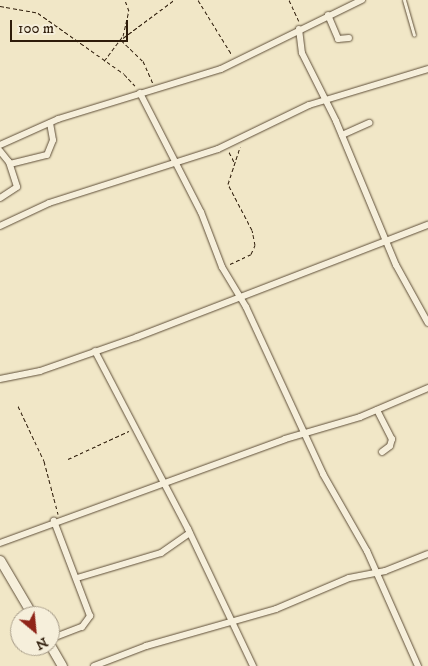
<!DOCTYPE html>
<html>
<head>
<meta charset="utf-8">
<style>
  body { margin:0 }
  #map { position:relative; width:428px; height:666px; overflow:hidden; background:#f1e7c7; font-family:"IM FELL DW Pica",serif }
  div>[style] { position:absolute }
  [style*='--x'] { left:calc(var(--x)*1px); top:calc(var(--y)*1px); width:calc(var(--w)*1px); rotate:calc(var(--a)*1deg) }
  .path>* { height:1px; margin-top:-0.5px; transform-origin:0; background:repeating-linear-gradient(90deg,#2e1c0a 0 4px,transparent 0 6.5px) }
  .roads { filter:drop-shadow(0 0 1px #5f4f39) drop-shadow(0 0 1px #5f4f39) }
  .lane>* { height:3px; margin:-1.5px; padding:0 1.5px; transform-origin:1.5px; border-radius:1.5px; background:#f6efdb }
  .street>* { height:6px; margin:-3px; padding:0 3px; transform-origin:3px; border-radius:3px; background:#f6efdb }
  .secondary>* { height:9px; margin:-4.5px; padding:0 4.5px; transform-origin:4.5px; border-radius:4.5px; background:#f6efdb }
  span { translate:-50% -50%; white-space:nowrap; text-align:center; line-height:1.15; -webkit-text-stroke:4px #f6efdb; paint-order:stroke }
  .north { position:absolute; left:10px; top:606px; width:50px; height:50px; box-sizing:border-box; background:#f6efdb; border:1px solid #a69b87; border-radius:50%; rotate:152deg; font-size:14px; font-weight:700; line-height:20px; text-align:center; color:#2e1c0a }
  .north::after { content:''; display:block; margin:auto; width:18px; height:22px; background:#8f2418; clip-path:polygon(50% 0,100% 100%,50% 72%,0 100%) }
  .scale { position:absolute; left:10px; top:20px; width:118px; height:22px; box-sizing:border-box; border:2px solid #2e1c0a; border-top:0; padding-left:6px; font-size:15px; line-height:18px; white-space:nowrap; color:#2e1c0a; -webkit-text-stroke:4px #f6efdb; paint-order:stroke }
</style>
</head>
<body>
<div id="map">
  <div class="path">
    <i style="--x:198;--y:0;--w:65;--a:58.3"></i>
    <i style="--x:289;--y:0;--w:23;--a:65"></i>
    <i style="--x:0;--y:6;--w:39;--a:10"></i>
    <i style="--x:38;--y:13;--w:105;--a:35.3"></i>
    <i style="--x:124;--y:74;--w:16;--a:47"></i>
    <i style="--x:123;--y:38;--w:64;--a:-36.7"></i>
    <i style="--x:121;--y:40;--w:30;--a:44"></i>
    <i style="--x:143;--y:61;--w:24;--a:66"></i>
    <i style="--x:104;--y:61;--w:31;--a:-53"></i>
    <i style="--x:123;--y:36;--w:26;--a:-77"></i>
    <i style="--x:129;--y:11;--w:12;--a:-110"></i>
    <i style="--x:229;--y:152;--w:11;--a:63"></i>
    <i style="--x:230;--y:264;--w:23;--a:-25"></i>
    <i style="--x:251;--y:254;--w:10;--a:-66"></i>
    <i style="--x:255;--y:245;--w:15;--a:-101"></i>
    <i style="--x:252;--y:230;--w:52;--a:-117.6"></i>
    <i style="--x:228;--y:184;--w:39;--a:-72"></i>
    <i style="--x:18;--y:406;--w:61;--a:64.7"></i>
    <i style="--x:44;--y:461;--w:55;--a:75.2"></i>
    <i style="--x:68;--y:459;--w:67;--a:-24.7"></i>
  </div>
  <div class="roads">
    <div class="lane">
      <i style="--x:404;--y:0;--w:36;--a:74"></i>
    </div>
    <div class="street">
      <i style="--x:328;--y:15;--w:26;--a:67"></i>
      <i style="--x:338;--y:39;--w:11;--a:-5"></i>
      <i style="--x:299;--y:29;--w:24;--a:83"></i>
      <i style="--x:302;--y:53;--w:76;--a:63.4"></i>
      <i style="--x:336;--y:121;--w:156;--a:67.4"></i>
      <i style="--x:396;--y:265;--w:66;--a:61.1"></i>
      <i style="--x:140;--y:93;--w:134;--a:62.9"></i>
      <i style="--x:201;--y:212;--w:59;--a:69.1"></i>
      <i style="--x:222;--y:267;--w:47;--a:59"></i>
      <i style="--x:246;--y:307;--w:184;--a:65.2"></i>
      <i style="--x:323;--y:474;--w:89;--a:60.3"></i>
      <i style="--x:367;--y:551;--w:126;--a:66.1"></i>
      <i style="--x:342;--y:135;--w:30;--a:-24"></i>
      <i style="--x:0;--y:145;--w:64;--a:-24.1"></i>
      <i style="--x:58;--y:119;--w:170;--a:-17.1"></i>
      <i style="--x:221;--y:69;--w:157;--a:-26.1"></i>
      <i style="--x:0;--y:151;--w:14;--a:51"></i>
      <i style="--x:9;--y:162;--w:26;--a:72"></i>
      <i style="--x:17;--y:187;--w:20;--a:147"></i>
      <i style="--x:10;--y:164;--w:38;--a:-14"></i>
      <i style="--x:47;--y:155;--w:16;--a:-68"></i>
      <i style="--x:53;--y:140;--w:17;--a:-100"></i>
      <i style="--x:0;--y:226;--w:54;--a:-25.1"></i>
      <i style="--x:49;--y:203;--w:177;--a:-17.7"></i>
      <i style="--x:218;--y:149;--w:101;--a:-25.8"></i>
      <i style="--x:309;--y:105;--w:124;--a:-16.8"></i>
      <i style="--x:95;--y:351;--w:201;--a:62.4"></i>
      <i style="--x:188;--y:529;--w:152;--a:64.6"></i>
      <i style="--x:0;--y:379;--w:41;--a:-11.3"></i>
      <i style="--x:40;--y:371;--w:103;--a:-19.3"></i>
      <i style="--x:137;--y:337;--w:312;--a:-21.1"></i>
      <i style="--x:377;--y:410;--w:33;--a:63"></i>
      <i style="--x:392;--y:439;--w:7;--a:106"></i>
      <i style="--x:390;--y:446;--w:10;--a:143"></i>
      <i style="--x:0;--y:543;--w:303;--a:-20"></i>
      <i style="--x:285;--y:439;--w:78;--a:-16.3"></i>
      <i style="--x:360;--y:417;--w:74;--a:-23.1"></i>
      <i style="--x:77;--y:578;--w:88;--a:-16.6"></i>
      <i style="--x:161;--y:553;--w:35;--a:-35"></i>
      <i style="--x:50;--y:639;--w:34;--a:-21"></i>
      <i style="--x:82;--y:627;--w:14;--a:-54"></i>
      <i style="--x:90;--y:616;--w:102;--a:-110.8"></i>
      <i style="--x:94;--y:666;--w:56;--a:-21"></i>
      <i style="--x:146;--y:646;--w:135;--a:-15.9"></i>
      <i style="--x:276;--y:609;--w:79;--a:-23"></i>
      <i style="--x:349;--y:578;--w:37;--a:-11"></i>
      <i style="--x:385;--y:571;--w:46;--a:-21.6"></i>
    </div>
    <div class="secondary">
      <i style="--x:0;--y:560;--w:65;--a:59.5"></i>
      <i style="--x:50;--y:645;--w:24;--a:60"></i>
    </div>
  </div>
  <div class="north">N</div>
  <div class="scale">100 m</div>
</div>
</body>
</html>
